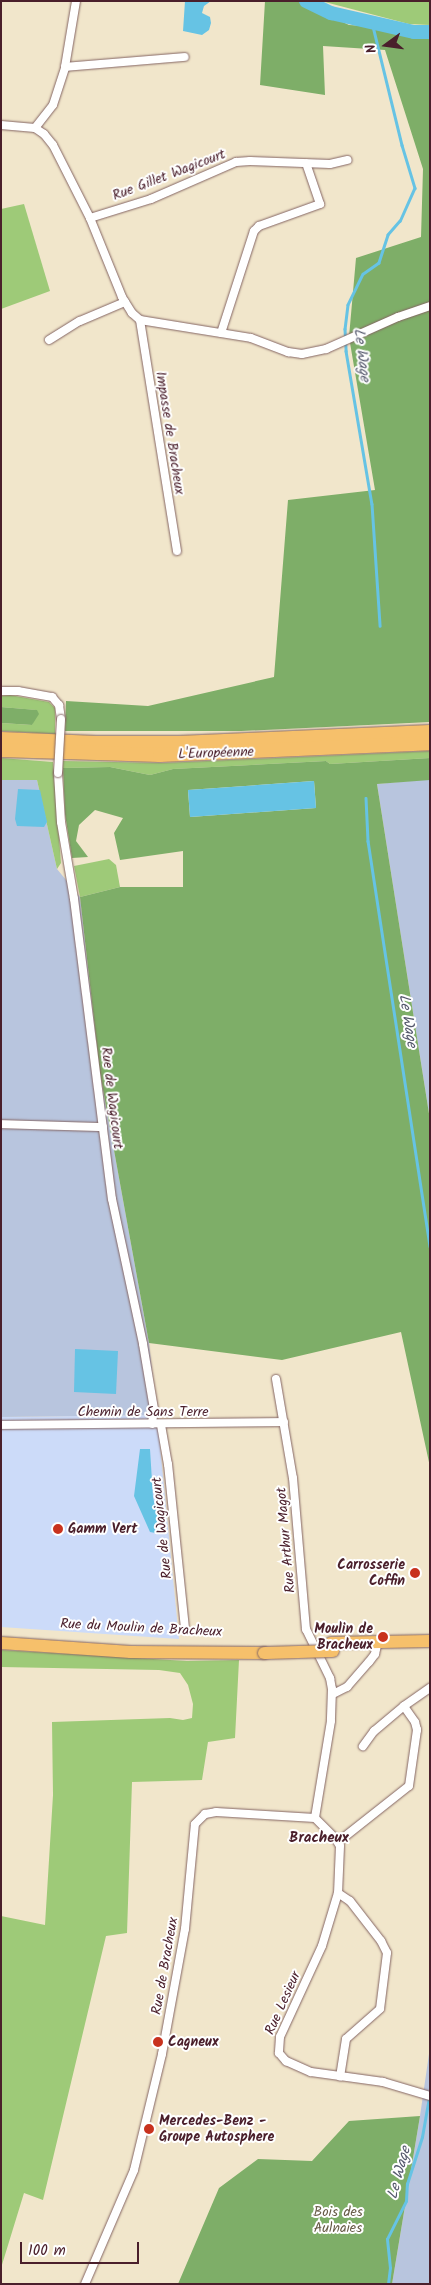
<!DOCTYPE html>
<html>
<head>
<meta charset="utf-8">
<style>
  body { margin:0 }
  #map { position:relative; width:431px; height:2285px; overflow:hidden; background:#f1e6cb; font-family:Kalam,sans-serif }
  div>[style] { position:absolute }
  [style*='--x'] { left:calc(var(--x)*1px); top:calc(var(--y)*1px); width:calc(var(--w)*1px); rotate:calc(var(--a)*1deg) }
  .built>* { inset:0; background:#ccdbf9 }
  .industrial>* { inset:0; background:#b8c5de }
  .green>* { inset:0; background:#9eca78 }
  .forest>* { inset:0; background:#7eae68 }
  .water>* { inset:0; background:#66c3e4 }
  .stream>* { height:2.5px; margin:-1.25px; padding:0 1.25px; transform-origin:1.25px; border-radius:1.25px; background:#66c3e4 }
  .river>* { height:14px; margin:-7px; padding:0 7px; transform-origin:7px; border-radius:7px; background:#66c3e4 }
  .roads { filter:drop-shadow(0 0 1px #846563) drop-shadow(0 0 1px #846563) }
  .street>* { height:8px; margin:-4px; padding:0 4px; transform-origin:4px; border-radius:4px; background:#fff }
  .primary>* { height:12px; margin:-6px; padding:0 6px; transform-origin:6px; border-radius:6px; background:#f6c06b }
  .highway>* { height:14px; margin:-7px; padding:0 7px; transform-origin:7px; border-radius:7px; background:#f6c06b }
  .bridges { filter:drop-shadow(0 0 1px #846563) drop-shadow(0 0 1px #846563) }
  .street-bridge>* { height:8px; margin:-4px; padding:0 4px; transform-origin:4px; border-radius:4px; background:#fff }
  .primary-bridge>* { height:12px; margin:-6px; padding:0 6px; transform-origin:6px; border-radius:6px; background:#f6c06b }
  .dots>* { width:14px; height:14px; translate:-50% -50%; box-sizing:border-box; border:2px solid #fff; border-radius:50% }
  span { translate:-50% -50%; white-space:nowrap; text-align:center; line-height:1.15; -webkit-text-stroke:4px #fff; paint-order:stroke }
  .street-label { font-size:14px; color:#4a1f2b }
  .poi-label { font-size:14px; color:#4a1f2b; font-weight:700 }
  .left { translate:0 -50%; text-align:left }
  .right { translate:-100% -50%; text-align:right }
  .park-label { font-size:14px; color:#675b46 }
  .water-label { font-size:15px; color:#54586c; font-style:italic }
  .neighbourhood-label { font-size:15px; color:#4a1f2b; font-weight:700 }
  .frame { position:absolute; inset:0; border:2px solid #4a1f2b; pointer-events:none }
  .north { position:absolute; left:361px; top:20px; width:50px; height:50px; -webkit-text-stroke:4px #fff; paint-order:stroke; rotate:256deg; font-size:14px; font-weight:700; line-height:20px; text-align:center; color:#4a1f2b }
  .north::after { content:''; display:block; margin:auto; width:18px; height:22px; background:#4a1f2b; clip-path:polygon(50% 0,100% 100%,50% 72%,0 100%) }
  .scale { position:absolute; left:20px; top:2242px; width:119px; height:22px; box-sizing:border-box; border:2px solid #4a1f2b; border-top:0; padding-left:6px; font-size:15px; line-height:18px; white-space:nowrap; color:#4a1f2b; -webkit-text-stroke:4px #fff; paint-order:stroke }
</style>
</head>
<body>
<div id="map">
  <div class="built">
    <i style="clip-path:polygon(157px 1415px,179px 1639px,1px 1627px,1px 1417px)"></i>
  </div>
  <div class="industrial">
    <i style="clip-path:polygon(430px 779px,430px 1120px,377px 784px)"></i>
    <i style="clip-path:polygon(1px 780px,37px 780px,57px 869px,80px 897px,100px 1073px,149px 1343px,157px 1415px,1px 1417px)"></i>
    <i style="clip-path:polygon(430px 2047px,430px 2284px,392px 2284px,420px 2116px)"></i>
  </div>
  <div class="green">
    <i style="clip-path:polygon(321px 1px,430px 1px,430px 25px,409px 24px)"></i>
    <i style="clip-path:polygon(24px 204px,50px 291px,1px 309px,1px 209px)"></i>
    <i style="clip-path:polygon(10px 695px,49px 702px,55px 708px,55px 734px,1px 731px,1px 723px,32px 725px,36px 710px,1px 707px,1px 696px)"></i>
    <i style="clip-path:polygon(430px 751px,430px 758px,330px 764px,326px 761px,173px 769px,150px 775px,110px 767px,63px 768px,63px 761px,163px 763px)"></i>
    <i style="clip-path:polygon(1px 758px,53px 762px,61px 863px,57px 869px,37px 780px,1px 780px)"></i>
    <i style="clip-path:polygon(109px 859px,116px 865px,120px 887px,80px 897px,74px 866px)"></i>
    <i style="clip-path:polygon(1px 1650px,187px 1661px,239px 1660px,235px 1738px,208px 1742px,202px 1780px,132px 1782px,127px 1933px,106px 1936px,43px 2200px,24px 2193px,1px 2268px,1px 1916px,45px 1925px,53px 1795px,52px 1722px,170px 1718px,183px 1720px,192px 1718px,193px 1704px,188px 1685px,180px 1673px,159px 1670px,1px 1667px)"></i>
  </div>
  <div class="forest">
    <i style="clip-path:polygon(265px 1px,300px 1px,349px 25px,430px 30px,430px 722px,241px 731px,65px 731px,66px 701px,148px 706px,274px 677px,288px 500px,375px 490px,349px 337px,356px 258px,421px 237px,423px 169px,385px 50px,323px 46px,325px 95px,260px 85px)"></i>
    <i style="clip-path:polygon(1px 707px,37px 710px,39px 714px,32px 725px,1px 723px)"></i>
    <i style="clip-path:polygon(evenodd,430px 758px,430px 780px,377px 784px,430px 1120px,430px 1467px,401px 1332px,282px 1360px,149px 1343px,100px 1073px,80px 897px,120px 887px,183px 887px,183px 851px,120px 860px,114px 833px,123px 818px,95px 810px,79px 825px,76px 841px,88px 857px,72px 858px,65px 814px,63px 768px,110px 767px,150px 775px,173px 769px,326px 761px,330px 764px,430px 758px,314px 781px,316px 808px,190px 817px,188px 790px,314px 781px)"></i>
    <i style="clip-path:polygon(420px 2116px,392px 2284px,178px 2284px,219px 2188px,258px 2159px,312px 2161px,349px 2121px)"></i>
  </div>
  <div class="water">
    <i style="clip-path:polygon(185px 1px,211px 1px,204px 6px,202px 13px,210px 17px,211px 23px,209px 30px,202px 35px,183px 31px)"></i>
    <i style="clip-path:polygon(314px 781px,316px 808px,190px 817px,188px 790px)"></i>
    <i style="clip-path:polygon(18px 789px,40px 790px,47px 822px,44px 827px,17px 826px,15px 819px)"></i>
    <i style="clip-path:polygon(75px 1349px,118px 1351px,116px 1394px,74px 1392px)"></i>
    <i style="clip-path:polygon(140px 1449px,150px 1449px,153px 1497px,161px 1534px,150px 1532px,134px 1496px)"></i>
  </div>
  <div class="stream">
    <i style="--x:372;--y:22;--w:127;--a:76.3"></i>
    <i style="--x:402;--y:145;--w:45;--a:73.2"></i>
    <i style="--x:415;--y:188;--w:36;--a:114"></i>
    <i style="--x:400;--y:221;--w:18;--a:131"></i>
    <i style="--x:388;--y:235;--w:29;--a:108"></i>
    <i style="--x:379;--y:263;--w:19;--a:145"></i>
    <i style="--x:363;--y:274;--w:34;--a:116"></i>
    <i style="--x:348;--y:305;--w:24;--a:97"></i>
    <i style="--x:345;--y:329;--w:22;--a:87"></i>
    <i style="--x:346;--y:351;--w:155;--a:80.4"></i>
    <i style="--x:372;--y:504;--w:122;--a:86.2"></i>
    <i style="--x:366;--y:798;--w:43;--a:87.3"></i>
    <i style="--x:368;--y:841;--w:410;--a:81.3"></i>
    <i style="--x:388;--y:2284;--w:16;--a:-83"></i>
    <i style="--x:390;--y:2268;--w:29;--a:-96"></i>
    <i style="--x:387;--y:2239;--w:42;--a:-63.4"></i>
    <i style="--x:406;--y:2201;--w:17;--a:-87"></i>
    <i style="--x:407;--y:2184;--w:49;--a:-72.3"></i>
    <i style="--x:422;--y:2137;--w:40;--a:-80"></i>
  </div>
  <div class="river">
    <i style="--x:306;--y:1;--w:28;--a:26"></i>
    <i style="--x:331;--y:13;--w:85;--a:12.9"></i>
    <i style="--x:414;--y:32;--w:16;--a:0"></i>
  </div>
  <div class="roads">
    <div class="street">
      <i style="--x:65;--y:67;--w:67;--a:-80.5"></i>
      <i style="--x:1;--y:125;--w:34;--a:5"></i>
      <i style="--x:35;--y:128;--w:11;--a:34"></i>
      <i style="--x:44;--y:134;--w:14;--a:51"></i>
      <i style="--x:53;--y:145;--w:82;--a:63.1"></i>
      <i style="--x:90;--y:218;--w:85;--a:67.9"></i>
      <i style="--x:122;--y:297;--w:19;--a:58"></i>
      <i style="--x:132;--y:313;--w:11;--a:41"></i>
      <i style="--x:140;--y:320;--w:112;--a:9.2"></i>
      <i style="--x:251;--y:338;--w:40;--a:21"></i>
      <i style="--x:288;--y:352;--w:14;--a:8"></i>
      <i style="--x:302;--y:354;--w:25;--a:-12"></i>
      <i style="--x:326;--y:349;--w:79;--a:-24"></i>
      <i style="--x:398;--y:317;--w:34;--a:-19"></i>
      <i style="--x:35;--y:128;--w:29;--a:-52"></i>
      <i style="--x:53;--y:105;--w:40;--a:-72"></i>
      <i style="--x:65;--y:67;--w:120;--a:-4.8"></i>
      <i style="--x:90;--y:218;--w:64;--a:-17.3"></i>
      <i style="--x:151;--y:199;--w:93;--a:-23.5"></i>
      <i style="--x:236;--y:162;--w:14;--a:-4"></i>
      <i style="--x:250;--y:161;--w:80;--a:2.1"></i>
      <i style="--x:330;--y:164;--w:18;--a:-13"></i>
      <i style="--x:140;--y:320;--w:234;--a:80.9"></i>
      <i style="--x:221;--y:333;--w:107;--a:-72.1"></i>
      <i style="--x:254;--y:231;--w:7;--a:-45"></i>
      <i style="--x:259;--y:226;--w:65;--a:-19.8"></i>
      <i style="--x:320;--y:204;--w:43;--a:-108.9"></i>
      <i style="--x:49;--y:340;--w:36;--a:-32"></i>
      <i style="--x:80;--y:321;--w:49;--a:-22.9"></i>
      <i style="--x:1;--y:691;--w:17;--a:0"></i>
      <i style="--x:18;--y:691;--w:35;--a:10"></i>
      <i style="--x:52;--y:697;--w:11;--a:49"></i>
      <i style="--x:59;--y:705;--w:14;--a:82"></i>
      <i style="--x:58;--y:773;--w:49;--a:86.5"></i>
      <i style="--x:61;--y:822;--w:78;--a:80.4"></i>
      <i style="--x:74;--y:899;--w:302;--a:82.8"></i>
      <i style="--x:112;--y:1199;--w:148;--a:77.9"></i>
      <i style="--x:143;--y:1344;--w:66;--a:80.4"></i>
      <i style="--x:154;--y:1409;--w:15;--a:98"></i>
      <i style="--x:1;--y:1124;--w:102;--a:1.7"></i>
      <i style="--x:276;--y:1379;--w:100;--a:80.3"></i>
      <i style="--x:293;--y:1478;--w:152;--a:85.1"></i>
      <i style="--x:306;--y:1629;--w:55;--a:63.9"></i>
      <i style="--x:330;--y:1678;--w:11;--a:80"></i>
      <i style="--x:332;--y:1689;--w:32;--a:92"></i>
      <i style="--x:331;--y:1721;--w:98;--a:99.4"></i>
      <i style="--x:1;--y:1425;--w:283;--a:-0.6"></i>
      <i style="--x:161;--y:1425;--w:40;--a:80"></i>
      <i style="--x:168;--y:1464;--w:166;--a:84.1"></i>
      <i style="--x:333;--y:1694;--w:16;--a:-27"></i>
      <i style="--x:347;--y:1687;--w:33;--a:-49"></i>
      <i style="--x:369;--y:1662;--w:10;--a:-53"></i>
      <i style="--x:375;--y:1654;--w:13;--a:-77"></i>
      <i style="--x:404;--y:1706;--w:32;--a:-35"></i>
      <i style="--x:315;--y:1818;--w:28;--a:45"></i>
      <i style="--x:335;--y:1838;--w:9;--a:58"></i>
      <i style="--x:340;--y:1846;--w:47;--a:92.4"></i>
      <i style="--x:338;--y:1893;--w:55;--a:106.8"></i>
      <i style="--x:322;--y:1946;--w:100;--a:114.8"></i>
      <i style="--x:280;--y:2037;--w:16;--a:94"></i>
      <i style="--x:279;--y:2053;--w:11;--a:49"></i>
      <i style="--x:286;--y:2061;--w:27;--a:24"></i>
      <i style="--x:311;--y:2072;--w:73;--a:7.9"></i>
      <i style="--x:383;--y:2082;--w:49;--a:16.6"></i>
      <i style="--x:338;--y:1842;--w:90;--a:-38.3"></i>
      <i style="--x:409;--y:1786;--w:57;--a:-81.9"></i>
      <i style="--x:417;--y:1730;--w:8;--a:-104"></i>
      <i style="--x:415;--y:1722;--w:19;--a:-125"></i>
      <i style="--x:404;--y:1706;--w:39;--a:140"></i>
      <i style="--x:374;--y:1731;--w:19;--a:126"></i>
      <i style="--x:338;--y:1893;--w:14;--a:34"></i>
      <i style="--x:350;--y:1901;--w:51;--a:52.2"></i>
      <i style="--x:381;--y:1941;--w:13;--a:63"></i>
      <i style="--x:387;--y:1953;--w:56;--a:97.1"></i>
      <i style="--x:380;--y:2009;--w:45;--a:138.6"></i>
      <i style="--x:346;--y:2039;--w:38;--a:99"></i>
      <i style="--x:85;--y:2284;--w:124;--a:-66.7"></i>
      <i style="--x:134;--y:2170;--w:119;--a:-76.4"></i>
      <i style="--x:162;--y:2054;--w:127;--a:-79.6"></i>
      <i style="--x:185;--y:1929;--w:105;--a:-84.6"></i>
      <i style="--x:195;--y:1824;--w:14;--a:-45"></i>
      <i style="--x:205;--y:1814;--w:11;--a:-10"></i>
      <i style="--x:216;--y:1812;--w:99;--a:3.5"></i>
    </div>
    <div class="primary">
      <i style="--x:1;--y:1643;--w:130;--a:4"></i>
      <i style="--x:131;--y:1652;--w:133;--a:0.4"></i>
      <i style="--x:331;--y:1643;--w:99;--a:-1.2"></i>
    </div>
    <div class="highway">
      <i style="--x:1;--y:739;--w:95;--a:2.4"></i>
      <i style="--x:96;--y:743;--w:83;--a:0"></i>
      <i style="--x:179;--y:743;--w:251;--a:-2.5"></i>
      <i style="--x:1;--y:750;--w:159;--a:1.8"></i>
      <i style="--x:160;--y:755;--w:270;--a:-2.5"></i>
    </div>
  </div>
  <div class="bridges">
    <div class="street-bridge">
      <i style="--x:58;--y:773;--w:54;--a:-86.8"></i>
    </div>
    <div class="primary-bridge">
      <i style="--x:264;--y:1653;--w:69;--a:-1.7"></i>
    </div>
  </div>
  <div class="dots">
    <i style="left:58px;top:1529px;background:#c8321e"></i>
    <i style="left:415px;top:1573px;background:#c8321e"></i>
    <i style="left:383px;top:1637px;background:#c8321e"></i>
    <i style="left:158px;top:2042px;background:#c8321e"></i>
    <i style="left:149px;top:2129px;background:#c8321e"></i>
  </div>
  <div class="street-label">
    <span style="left:169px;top:175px;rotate:-21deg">Rue Gillet Wagicourt</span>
    <span style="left:170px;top:433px;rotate:81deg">Impasse de Bracheux</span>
    <span style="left:216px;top:753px;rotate:-2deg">L'Européenne</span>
    <span style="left:112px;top:1098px;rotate:83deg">Rue de Wagicourt</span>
    <span style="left:143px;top:1412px">Chemin de Sans Terre</span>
    <span style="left:162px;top:1528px;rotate:-96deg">Rue de Wagicourt</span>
    <span style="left:286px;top:1540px;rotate:-95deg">Rue Arthur Magot</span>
    <span style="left:141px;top:1628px;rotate:3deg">Rue du Moulin de Bracheux</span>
    <span style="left:165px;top:1966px;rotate:-80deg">Rue de Bracheux</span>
    <span style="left:283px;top:2003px;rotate:-66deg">Rue Lesieur</span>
  </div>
  <div class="poi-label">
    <span class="left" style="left:68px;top:1529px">Gamm Vert</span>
    <span class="right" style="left:405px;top:1573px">Carrosserie<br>Coffin</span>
    <span class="right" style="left:373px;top:1637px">Moulin de<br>Bracheux</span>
    <span class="left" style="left:168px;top:2042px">Cagneux</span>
    <span class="left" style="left:159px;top:2129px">Mercedes-Benz -<br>Groupe Autosphere</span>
  </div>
  <div class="park-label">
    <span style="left:338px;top:2220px">Bois des<br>Aulnaies</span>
  </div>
  <div class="water-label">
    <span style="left:361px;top:355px;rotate:83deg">Le Wage</span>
    <span style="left:407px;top:1021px;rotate:81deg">Le Wage</span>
    <span style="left:400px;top:2173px;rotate:-75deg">Le Wage</span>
  </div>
  <div class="neighbourhood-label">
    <span style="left:319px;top:1839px">Bracheux</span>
  </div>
  <div class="frame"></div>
  <div class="north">N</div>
  <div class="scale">100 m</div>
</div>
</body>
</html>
